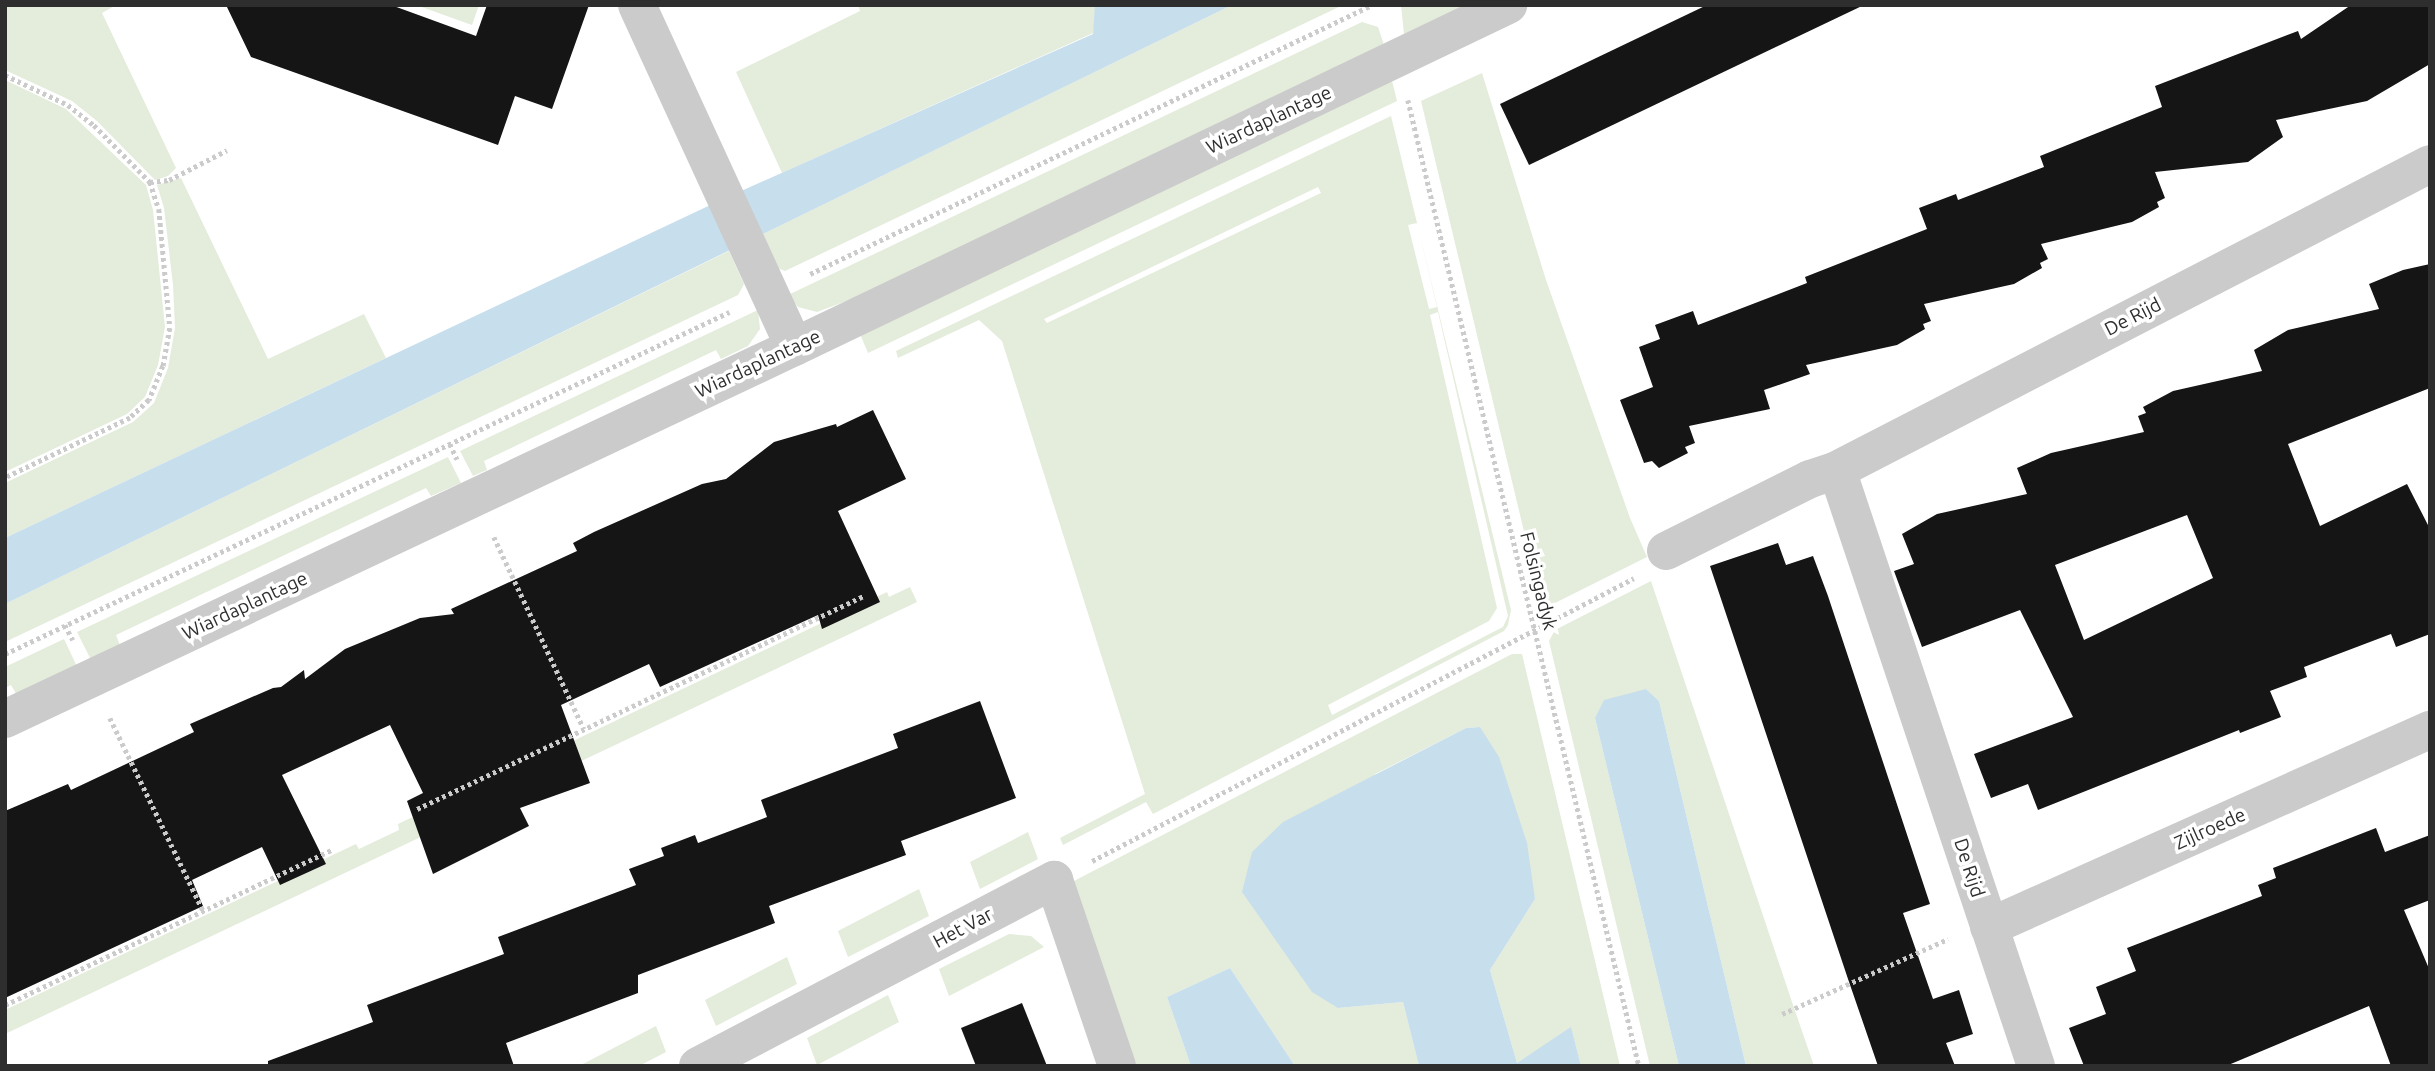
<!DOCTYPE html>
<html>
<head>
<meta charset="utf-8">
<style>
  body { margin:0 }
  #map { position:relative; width:2435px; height:1071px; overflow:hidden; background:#fff; font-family:Ubuntu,sans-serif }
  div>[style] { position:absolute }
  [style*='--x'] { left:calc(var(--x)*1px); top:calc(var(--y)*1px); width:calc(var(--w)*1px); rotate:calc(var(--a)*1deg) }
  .green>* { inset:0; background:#e4ecdb }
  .water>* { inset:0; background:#c7deec }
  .building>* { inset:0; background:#151515 }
  .path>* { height:4.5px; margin-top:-2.25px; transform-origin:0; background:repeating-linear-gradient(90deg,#cbcbcb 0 3.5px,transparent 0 7px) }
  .minor>* { height:38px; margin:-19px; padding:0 19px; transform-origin:19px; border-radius:19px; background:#cbcbcb }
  span { translate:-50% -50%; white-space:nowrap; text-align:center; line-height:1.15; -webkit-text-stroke:7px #fff; paint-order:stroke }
  .street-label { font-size:19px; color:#2e2e2e }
  .frame { position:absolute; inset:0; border:7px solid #2e2e2e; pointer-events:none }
</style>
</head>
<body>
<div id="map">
  <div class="green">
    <i style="clip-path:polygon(5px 5px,116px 5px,102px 13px,176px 168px,168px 176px,155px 180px,97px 121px,72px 101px,5px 70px)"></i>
    <i style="clip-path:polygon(416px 5px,479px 5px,472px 25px)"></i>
    <i style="clip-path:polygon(858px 5px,1095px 5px,1096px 9px,1093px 33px,782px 173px,736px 72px,860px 11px)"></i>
    <i style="clip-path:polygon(1232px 5px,1343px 5px,785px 271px,777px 268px,763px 234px)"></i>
    <i style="clip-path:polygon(1401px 5px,1466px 5px,1404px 34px)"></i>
    <i style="clip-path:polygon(1362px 22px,1378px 27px,1384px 45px,857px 297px,817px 312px,798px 307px,788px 295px)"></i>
    <i style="clip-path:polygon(1482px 73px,1546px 280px,1630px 518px,1647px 557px,1553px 604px,1546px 601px,1538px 590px,1421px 101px)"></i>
    <i style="clip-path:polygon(5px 80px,66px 109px,146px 185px,153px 210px,165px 327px,158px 365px,145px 397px,127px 414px,5px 472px)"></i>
    <i style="clip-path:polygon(1392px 81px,1397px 101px,868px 353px,860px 334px)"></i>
    <i style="clip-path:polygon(evenodd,1391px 116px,1511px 610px,1508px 625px,1504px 631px,1153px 814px,1146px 802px,1063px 845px,1060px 838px,1145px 794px,1002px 341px,979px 320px,898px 358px,896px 351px,1391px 116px,1318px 187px,1321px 193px,1047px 323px,1044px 319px,1318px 187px,1391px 116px,1417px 223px,1437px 307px,1429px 309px,1408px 225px,1417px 223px,1391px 116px,1438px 312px,1508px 616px,1503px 627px,1332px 715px,1328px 705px,1489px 621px,1497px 608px,1430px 315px,1438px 312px)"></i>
    <i style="clip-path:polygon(181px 178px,268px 359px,364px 314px,386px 358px,5px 538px,5px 483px,133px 422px,154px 403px,168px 368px,175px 328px,173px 285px,164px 208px,157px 185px)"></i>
    <i style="clip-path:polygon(729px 251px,744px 284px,738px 295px,5px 642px,5px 604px)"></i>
    <i style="clip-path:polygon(758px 310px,760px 329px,748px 346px,721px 359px,716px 350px,484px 461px,487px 470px,473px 476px,460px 451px)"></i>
    <i style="clip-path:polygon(448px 457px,461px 483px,431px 496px,426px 488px,116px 635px,121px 648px,93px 664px,77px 632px)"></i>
    <i style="clip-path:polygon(1651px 581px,1792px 1002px,1814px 1066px,1746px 1066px,1659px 701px,1646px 689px,1595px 718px,1679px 1066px,1650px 1066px,1549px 641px,1555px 630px)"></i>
    <i style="clip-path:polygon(910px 587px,917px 602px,5px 1034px,5px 1010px,356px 844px,359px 849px,399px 830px,398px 824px,887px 592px,889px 597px)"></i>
    <i style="clip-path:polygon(64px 639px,79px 671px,18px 697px,11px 685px,5px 688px,5px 667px)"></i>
    <i style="clip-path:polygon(1512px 654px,1522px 654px,1620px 1066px,1581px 1066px,1571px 1028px,1517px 1063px,1490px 970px,1535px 899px,1480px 727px,1466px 728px,1375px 774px,1338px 1008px,1403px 1002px,1419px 1066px,1295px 1066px,1230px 968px,1167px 997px,1191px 1066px,1134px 1066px,1072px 882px)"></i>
    <i style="clip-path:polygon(1028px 832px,1038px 859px,980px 889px,970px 862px)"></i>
    <i style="clip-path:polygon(919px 889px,929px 916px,848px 957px,838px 931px)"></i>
    <i style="clip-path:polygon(1009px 934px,1031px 936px,1044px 947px,949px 996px,939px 969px)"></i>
    <i style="clip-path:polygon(787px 957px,797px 984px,716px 1026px,705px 1000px)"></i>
    <i style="clip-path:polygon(888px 995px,899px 1022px,817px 1065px,807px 1038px)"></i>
    <i style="clip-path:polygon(656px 1026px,666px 1052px,639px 1066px,579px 1066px)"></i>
  </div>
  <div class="water">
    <i style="clip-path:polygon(1095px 5px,1232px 5px,5px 604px,5px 538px,721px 200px,1093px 34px)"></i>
    <i style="clip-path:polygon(1646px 689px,1659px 701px,1746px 1066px,1679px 1066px,1595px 718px,1604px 700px)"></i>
    <i style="clip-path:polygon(1480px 727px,1499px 757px,1527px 843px,1535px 899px,1490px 970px,1517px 1063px,1571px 1027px,1581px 1066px,1419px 1066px,1403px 1002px,1338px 1008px,1312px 992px,1242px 892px,1252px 852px,1283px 822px,1466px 728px)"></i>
    <i style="clip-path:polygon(1230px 968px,1295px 1066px,1191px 1066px,1167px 997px)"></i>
  </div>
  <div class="building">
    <i style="clip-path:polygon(226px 5px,391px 5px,476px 36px,487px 5px,589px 5px,552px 109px,515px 96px,498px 145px,251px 57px)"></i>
    <i style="clip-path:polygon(1707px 5px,1864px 5px,1529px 165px,1500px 104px)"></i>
    <i style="clip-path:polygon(2351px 5px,2430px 5px,2430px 64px,2367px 101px,2276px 120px,2283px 137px,2248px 162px,2155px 172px,2165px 198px,2157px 202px,2159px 207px,2132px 222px,2041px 244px,2048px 259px,2040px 263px,2042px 268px,2014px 284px,1924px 304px,1931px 321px,1923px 324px,1925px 329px,1897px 345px,1806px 365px,1810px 374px,1764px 390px,1770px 409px,1689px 426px,1695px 443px,1685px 447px,1688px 453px,1659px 468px,1652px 461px,1644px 463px,1620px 400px,1653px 387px,1639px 347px,1660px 339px,1655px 325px,1693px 311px,1698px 325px,1807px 283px,1805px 277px,1927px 229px,1919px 208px,1956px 194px,1958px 200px,2044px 167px,2040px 156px,2162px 107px,2155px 86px,2298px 31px,2301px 39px)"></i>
    <i style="clip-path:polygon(evenodd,2430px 264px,2430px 388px,2288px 444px,2320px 526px,2407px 484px,2430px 529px,2430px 634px,2396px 647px,2391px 634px,2304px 667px,2307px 677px,2270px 691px,2281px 717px,2240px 733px,2239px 730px,2038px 810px,2028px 784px,1991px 798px,1974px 754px,2073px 717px,2020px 610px,1922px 647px,1894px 571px,1914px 564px,1902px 534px,1937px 514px,2027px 494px,2017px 468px,2051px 453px,2144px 432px,2138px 416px,2146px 413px,2143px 407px,2173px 391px,2262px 371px,2254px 350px,2288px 330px,2379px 309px,2369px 284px,2403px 270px,2430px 264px,2187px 515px,2213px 578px,2084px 640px,2055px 565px,2187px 515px)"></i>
    <i style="clip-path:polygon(873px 410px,906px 479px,838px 511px,880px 602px,822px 629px,818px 615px,660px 687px,649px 664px,561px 705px,590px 783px,520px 808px,529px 826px,433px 874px,407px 801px,423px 793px,390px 725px,282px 775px,326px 864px,280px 885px,262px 847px,192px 880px,203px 906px,5px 998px,5px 811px,68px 784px,71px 790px,194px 732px,190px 724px,273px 688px,281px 687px,304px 670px,305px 679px,345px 649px,420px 618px,454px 614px,451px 609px,577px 551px,573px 543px,594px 532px,702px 484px,726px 479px,774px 442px,836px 424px,837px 427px)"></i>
    <i style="clip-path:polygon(1778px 543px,1786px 565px,1813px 556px,1828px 596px,1930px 904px,1903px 913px,1933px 999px,1959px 990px,1973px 1034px,1946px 1043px,1955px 1066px,1878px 1066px,1848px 979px,1710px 566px)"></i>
    <i style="clip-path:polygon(980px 701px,1016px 798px,901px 841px,906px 855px,769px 906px,775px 923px,638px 975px,638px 993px,506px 1043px,514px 1066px,268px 1066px,268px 1061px,373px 1022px,367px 1005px,504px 954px,498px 937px,636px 885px,629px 869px,664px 856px,661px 848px,695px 835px,698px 843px,767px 817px,761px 800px,898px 748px,893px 734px)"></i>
    <i style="clip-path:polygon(2376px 828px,2385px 852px,2430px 835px,2430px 900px,2404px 910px,2430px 971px,2430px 1066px,2391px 1066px,2369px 1006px,2226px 1066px,2084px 1066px,2069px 1028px,2106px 1014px,2096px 987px,2136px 971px,2127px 948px,2262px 896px,2258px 885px,2276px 878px,2273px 868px)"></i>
    <i style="clip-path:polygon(1022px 1003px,1047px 1066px,976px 1066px,961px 1028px)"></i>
  </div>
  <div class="path">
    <i style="--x:5;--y:75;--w:70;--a:25.5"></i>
    <i style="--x:68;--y:105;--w:33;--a:38"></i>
    <i style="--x:94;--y:125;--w:80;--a:45.5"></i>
    <i style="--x:150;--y:182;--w:28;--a:72"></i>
    <i style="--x:159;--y:209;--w:120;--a:84.7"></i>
    <i style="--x:170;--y:328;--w:39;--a:100"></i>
    <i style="--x:163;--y:366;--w:37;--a:112"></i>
    <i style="--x:149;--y:400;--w:26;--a:137"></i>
    <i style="--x:130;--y:418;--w:139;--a:154.4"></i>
    <i style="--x:1408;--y:100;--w:993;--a:76.55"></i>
    <i style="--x:150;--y:182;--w:19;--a:-6"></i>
    <i style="--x:169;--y:180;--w:65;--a:-27.3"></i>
    <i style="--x:810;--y:274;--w:623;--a:-25.58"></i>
    <i style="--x:450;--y:444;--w:17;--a:65"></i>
    <i style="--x:494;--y:537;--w:212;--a:64.9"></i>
    <i style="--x:65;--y:625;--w:17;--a:62"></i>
    <i style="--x:5;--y:654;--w:801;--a:-25.28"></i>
    <i style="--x:110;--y:718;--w:213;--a:64.2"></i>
    <i style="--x:417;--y:809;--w:494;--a:-25.5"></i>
    <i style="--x:1092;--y:861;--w:611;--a:-27.57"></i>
    <i style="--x:5;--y:1005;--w:363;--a:-25.4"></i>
    <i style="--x:1782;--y:1014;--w:182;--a:-24.3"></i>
  </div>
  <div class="minor">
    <i style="--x:637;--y:5;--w:376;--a:65.3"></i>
    <i style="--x:1666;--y:551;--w:161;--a:-26.6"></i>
    <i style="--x:1810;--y:479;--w:28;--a:-18"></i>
    <i style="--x:5;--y:719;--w:872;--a:-25.24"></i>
    <i style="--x:794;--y:347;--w:792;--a:-25.59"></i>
    <i style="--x:1989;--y:927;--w:483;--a:-24.1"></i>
    <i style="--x:698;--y:1066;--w:402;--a:-27.6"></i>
    <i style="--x:1054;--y:880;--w:196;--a:71.3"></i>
    <i style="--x:2036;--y:1066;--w:628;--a:-108.46"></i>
    <i style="--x:1837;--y:470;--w:667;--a:-27.29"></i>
  </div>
  <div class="street-label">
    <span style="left:1269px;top:120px;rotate:-25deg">Wiardaplantage</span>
    <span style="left:2133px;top:317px;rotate:-27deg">De Rijd</span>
    <span style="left:758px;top:364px;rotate:-25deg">Wiardaplantage</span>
    <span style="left:1538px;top:581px;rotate:76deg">Folsingadyk</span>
    <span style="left:245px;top:606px;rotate:-25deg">Wiardaplantage</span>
    <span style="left:2210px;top:829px;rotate:-24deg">Zijlroede</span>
    <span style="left:1969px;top:868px;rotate:72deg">De Rijd</span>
    <span style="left:963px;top:928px;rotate:-28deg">Het Var</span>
  </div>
  <div class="frame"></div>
</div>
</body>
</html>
